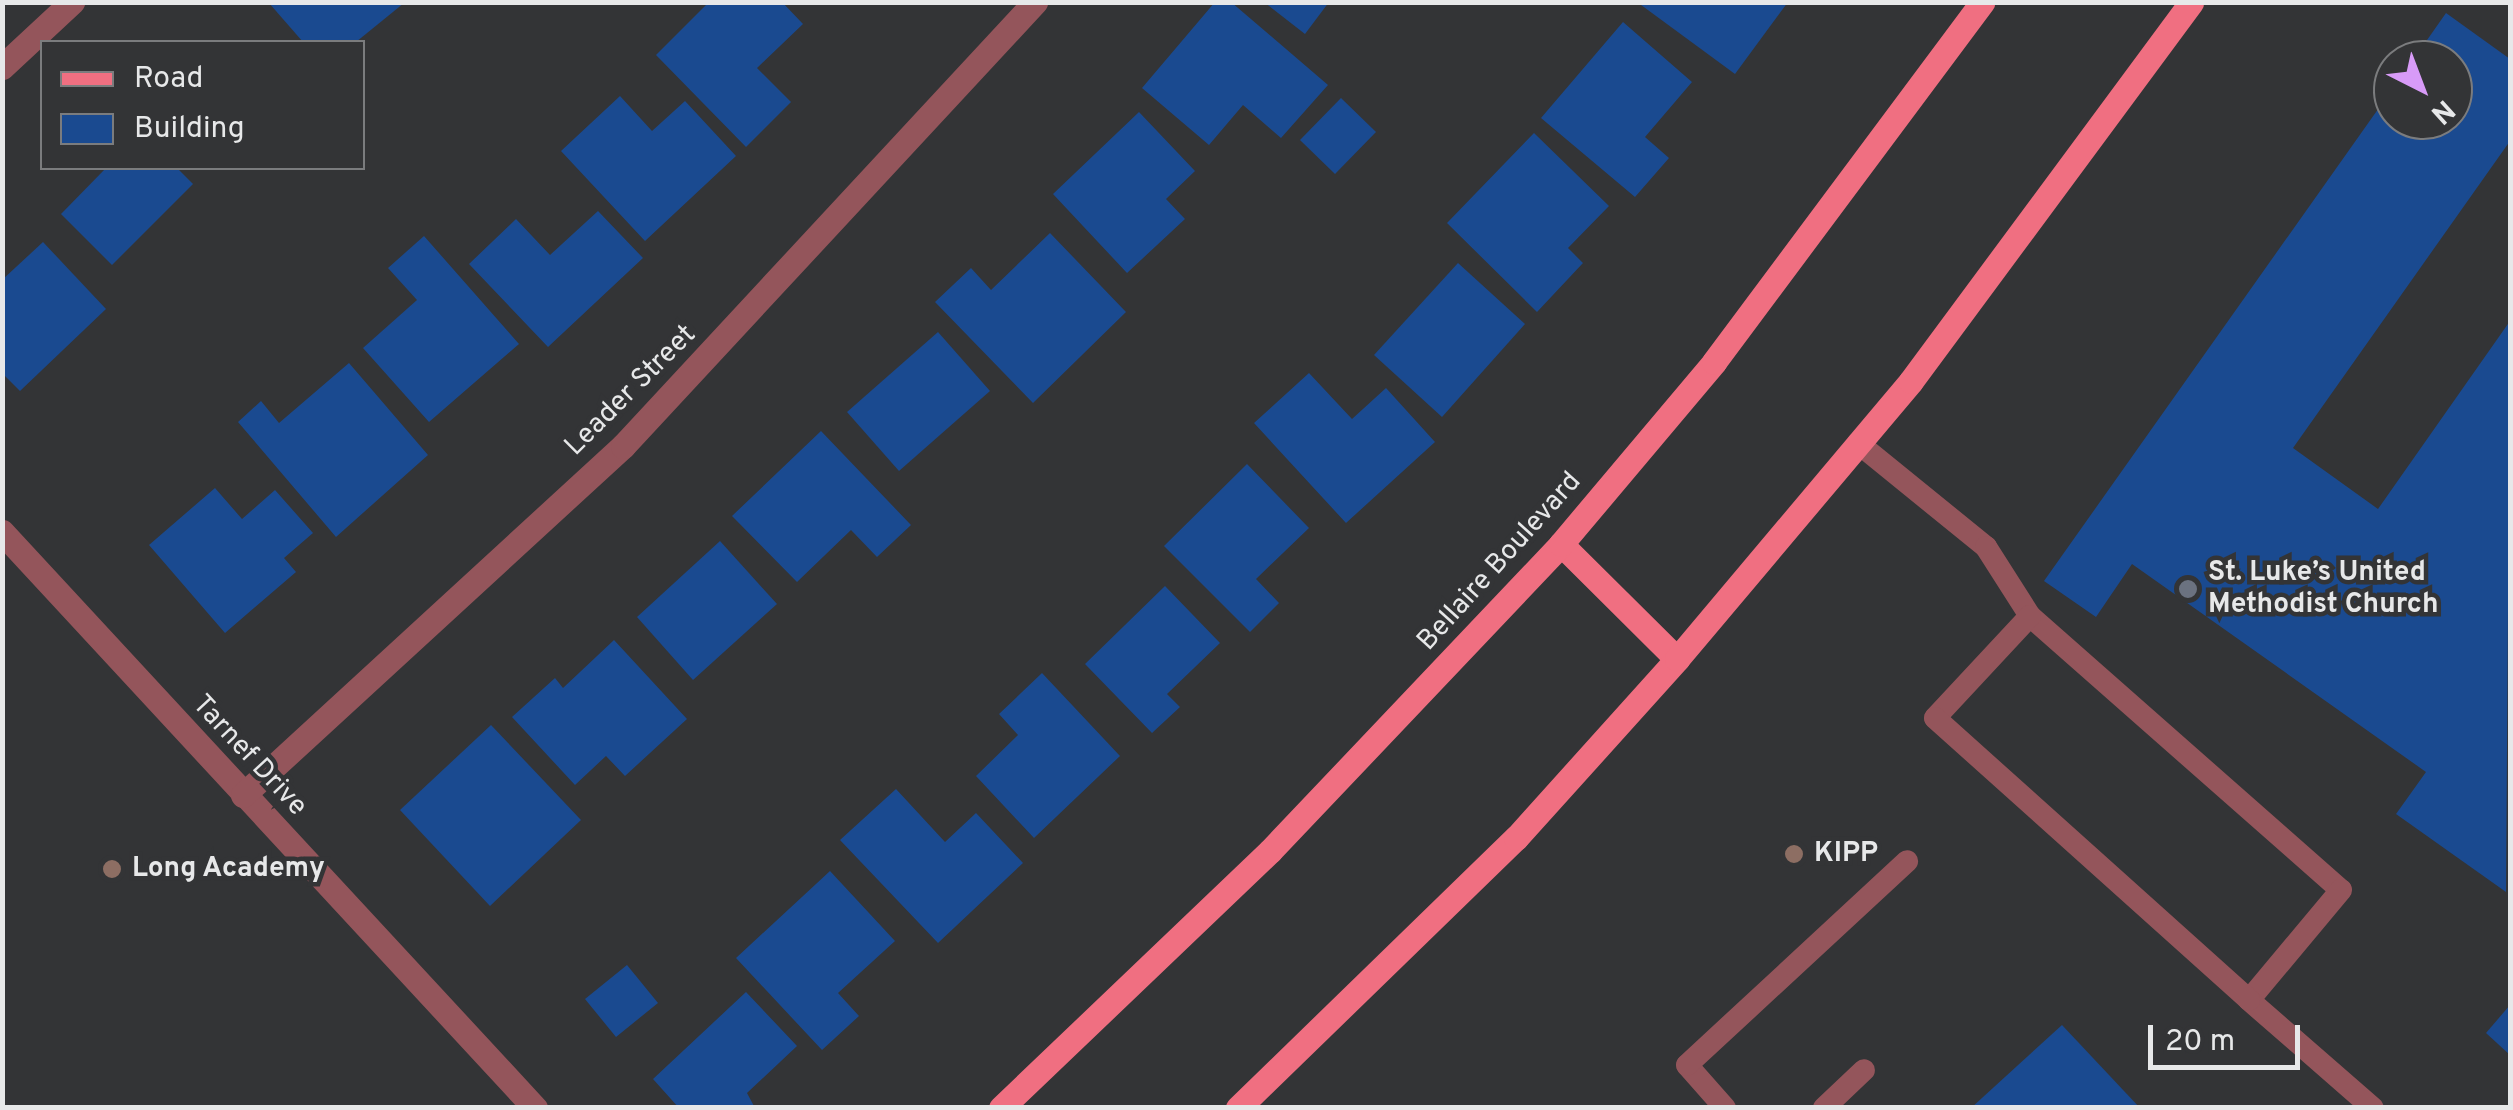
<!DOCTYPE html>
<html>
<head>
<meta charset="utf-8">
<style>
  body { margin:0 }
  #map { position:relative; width:2513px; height:1110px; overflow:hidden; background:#333436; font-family:Overpass,sans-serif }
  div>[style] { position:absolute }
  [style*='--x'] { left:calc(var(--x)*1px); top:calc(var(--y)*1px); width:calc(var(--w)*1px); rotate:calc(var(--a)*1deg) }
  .building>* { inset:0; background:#1a4a90 }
  .lane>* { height:22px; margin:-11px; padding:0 11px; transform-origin:11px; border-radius:11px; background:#94555b }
  .street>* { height:25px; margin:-12.5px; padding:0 12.5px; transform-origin:12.5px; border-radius:12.5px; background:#94555b }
  .primary>* { height:25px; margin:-12.5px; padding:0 12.5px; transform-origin:12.5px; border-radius:12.5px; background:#f06f81 }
  .dots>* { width:28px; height:28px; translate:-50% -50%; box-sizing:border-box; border:5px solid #333436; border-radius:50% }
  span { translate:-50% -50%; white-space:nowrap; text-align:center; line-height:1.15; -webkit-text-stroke:9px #333436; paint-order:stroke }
  .street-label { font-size:28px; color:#e7e8e9 }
  .poi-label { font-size:28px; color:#e7e8e9; font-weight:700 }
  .left { translate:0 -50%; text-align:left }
  .frame { position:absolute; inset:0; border:5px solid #e7e8e9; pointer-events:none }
  .legend { position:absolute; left:40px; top:40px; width:325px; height:130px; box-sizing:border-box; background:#333436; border:2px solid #7b7c7e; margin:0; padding:12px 18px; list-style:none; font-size:30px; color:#e7e8e9 }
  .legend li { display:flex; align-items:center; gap:20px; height:50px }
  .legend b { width:50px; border:2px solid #7b7c7e }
  .north { position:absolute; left:2373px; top:40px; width:100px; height:100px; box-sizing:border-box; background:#333436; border:2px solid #7b7c7e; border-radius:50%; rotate:138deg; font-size:28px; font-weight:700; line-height:40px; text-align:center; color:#e7e8e9 }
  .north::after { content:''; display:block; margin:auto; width:35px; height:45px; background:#d89bf8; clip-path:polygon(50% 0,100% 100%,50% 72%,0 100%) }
  .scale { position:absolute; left:2148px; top:1025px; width:152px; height:45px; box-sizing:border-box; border:5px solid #e7e8e9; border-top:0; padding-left:12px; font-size:30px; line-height:35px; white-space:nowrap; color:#e7e8e9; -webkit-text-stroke:8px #333436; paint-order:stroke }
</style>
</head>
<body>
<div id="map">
  <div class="building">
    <i style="clip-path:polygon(709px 2px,782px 2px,803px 24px,757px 68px,791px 102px,746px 147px,656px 55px)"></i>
    <i style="clip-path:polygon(1215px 2px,1231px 2px,1328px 85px,1281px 138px,1243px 105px,1209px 145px,1142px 88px)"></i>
    <i style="clip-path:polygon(1264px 2px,1329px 2px,1305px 34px)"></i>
    <i style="clip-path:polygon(1637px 2px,1788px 2px,1735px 74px)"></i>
    <i style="clip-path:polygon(269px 3px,404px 3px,356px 42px,303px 42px)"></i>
    <i style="clip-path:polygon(2446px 13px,2510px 59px,2510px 141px,2293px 448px,2378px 509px,2510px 321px,2506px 892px,2396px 814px,2426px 772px,2132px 564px,2096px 617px,2044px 581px,2393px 88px,2393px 120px,2453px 120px,2453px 60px,2413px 60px)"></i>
    <i style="clip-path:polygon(1623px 22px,1692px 82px,1645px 137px,1669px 158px,1635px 197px,1541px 118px)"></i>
    <i style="clip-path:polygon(620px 96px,652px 131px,685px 101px,736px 156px,645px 241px,561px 151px)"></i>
    <i style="clip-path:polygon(1341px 98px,1376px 132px,1335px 174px,1300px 140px)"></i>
    <i style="clip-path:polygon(1139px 112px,1195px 171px,1166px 199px,1185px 219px,1127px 273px,1053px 194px)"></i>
    <i style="clip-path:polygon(1534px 133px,1609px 206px,1568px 248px,1583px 263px,1537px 312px,1447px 223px)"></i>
    <i style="clip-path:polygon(106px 168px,177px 168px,193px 184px,112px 265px,61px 214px)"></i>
    <i style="clip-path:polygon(598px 211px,643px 258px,548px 347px,469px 264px,516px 219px,550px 255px)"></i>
    <i style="clip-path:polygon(1050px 233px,1126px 312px,1033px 403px,935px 302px,971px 268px,991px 290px)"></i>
    <i style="clip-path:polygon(424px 236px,519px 344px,429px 422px,363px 348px,417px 300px,388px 268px)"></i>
    <i style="clip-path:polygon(43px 242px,106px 309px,20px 391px,2px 373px,2px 280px)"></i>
    <i style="clip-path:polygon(1458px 263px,1525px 324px,1442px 417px,1374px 355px)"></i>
    <i style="clip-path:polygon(938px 332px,990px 391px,899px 471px,847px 412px)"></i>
    <i style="clip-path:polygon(349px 363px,428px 455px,336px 537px,238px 422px,261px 401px,279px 423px)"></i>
    <i style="clip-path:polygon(1309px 373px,1352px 419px,1386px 388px,1435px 442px,1346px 523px,1254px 423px)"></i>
    <i style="clip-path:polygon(821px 431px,911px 525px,877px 557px,851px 530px,797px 582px,732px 516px)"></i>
    <i style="clip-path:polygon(1247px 464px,1309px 528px,1256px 579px,1279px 603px,1250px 632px,1164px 546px)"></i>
    <i style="clip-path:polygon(215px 488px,242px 519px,275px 490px,313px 533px,284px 558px,296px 572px,225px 633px,149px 545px)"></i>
    <i style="clip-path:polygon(720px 541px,777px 604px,693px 680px,637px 617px)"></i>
    <i style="clip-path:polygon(1165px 586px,1220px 643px,1167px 694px,1180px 707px,1152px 733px,1085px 664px)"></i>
    <i style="clip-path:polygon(614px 640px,687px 719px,625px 776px,606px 756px,575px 785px,512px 717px,555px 678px,563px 688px)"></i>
    <i style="clip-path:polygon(1042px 673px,1120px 756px,1034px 838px,976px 776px,1018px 735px,999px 714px)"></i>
    <i style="clip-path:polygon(491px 725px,581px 820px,490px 906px,400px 810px)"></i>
    <i style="clip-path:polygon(896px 789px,945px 842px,976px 813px,1023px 863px,938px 943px,840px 840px)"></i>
    <i style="clip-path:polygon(830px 871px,895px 941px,838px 993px,859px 1016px,822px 1050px,736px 958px)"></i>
    <i style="clip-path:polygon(627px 965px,658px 1003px,616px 1037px,585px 999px)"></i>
    <i style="clip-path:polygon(746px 992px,797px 1046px,747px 1093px,755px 1108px,679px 1108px,653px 1079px)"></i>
    <i style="clip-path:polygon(2510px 1005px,2510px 1055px,2486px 1033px)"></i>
    <i style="clip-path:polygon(2062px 1025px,2140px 1108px,1971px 1108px)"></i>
  </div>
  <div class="lane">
    <i style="--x:1858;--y:443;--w:165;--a:39.1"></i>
    <i style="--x:1986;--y:547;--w:82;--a:57.5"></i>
    <i style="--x:2030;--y:616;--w:414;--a:41.4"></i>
    <i style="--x:2341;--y:890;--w:143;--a:129.9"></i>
    <i style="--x:2249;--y:1000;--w:164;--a:41.1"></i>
    <i style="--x:2030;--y:616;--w:139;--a:133"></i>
    <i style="--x:1935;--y:718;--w:422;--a:41.9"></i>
    <i style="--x:1725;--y:1108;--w:57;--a:-131.5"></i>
    <i style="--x:1687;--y:1065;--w:300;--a:-42.8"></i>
    <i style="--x:1824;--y:1108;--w:55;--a:-43.5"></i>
  </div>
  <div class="street">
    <i style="--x:2;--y:67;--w:96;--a:-42.9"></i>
    <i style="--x:2;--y:532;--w:785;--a:47.22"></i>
    <i style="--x:243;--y:795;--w:516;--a:-42.57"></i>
    <i style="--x:623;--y:446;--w:606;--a:-47.14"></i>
  </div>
  <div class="primary">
    <i style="--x:1561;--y:544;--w:163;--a:44.8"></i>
    <i style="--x:1001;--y:1108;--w:372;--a:-43.7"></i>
    <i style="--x:1270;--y:851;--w:423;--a:-46.5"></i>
    <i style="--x:1561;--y:544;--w:238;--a:-49.9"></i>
    <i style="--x:1714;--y:362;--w:449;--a:-53.3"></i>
    <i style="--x:1238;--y:1108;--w:388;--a:-44.2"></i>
    <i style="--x:1516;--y:838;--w:241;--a:-48"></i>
    <i style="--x:1677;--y:659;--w:363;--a:-49.9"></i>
    <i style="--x:1911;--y:381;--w:471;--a:-53.5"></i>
  </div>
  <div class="dots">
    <i style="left:2188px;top:589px;background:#6b7280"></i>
    <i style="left:1794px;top:854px;background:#8d6e63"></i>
    <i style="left:112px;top:869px;background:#8d6e63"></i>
  </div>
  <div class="street-label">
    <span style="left:631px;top:391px;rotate:-45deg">Leader Street</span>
    <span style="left:1500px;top:562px;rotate:-48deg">Bellaire Boulevard</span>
    <span style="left:249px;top:756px;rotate:47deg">Tarnef Drive</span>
  </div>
  <div class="poi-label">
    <span class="left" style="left:2208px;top:589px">St. Luke’s United<br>Methodist Church</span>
    <span class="left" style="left:1814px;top:854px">KIPP</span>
    <span class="left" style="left:132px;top:869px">Long Academy</span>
  </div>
  <div class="frame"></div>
  <ul class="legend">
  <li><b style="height:12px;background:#f06f81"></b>Road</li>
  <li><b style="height:28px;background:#1a4a90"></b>Building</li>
  </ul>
  <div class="north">N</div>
  <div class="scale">20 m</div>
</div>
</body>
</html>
